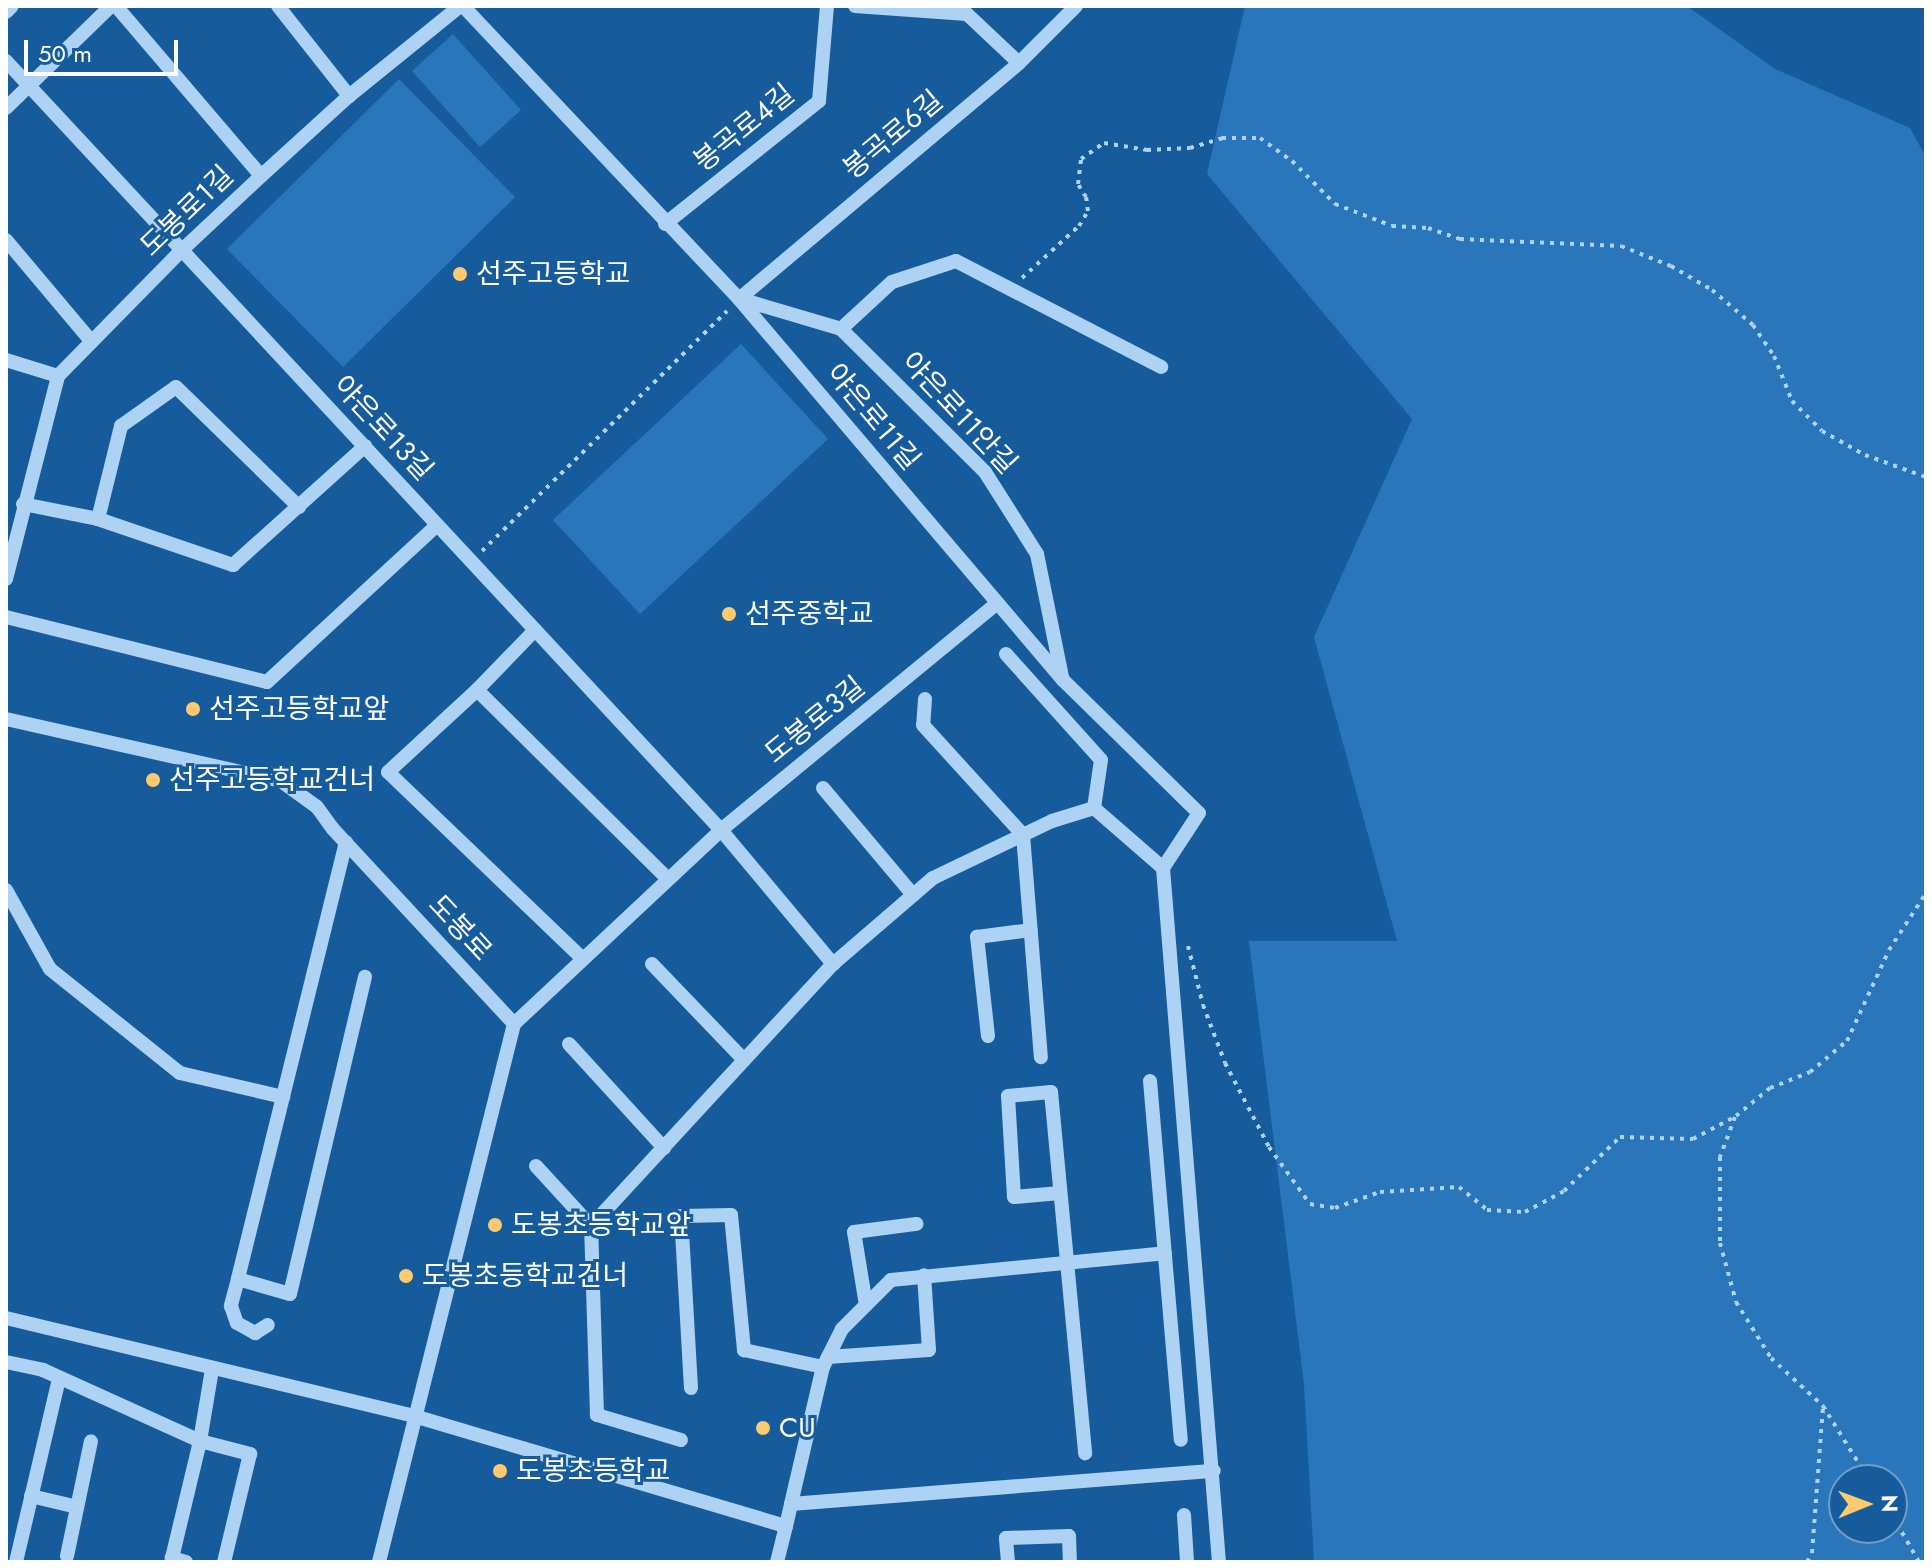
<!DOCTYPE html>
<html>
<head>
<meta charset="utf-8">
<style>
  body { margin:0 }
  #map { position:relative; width:1932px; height:1568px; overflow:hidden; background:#165c9c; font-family:Jost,"Noto Sans KR",sans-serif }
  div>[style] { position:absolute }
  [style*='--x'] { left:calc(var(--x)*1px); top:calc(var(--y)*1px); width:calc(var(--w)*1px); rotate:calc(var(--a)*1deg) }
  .green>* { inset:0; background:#2a76ba }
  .path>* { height:4px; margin-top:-2px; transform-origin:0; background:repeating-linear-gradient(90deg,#add2f3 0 4px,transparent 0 10px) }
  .minor>* { height:14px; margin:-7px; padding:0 7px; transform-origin:7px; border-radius:7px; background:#add2f3 }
  .dots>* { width:22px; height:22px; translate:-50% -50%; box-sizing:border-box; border:4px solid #165c9c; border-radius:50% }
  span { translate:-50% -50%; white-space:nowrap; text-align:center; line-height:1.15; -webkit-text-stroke:6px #165c9c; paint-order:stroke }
  .street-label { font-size:28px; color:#fff }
  .poi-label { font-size:28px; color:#fff }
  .left { translate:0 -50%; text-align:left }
  .frame { position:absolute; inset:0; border:8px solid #fff; pointer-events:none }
  .north { position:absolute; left:1828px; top:1464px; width:80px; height:80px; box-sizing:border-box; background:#165c9c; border:2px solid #739dc4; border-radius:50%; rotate:89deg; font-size:22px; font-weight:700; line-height:32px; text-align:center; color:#fff }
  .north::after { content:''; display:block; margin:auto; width:28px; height:36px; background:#ffc96e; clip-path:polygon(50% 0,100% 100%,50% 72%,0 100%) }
  .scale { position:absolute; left:24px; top:40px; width:154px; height:36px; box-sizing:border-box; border:4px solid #fff; border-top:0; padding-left:10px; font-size:24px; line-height:28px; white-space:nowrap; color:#fff; -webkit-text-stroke:6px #165c9c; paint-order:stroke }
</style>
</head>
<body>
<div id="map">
  <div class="green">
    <i style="clip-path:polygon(evenodd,1245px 6px,1687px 6px,1775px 69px,1910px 128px,1926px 157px,1926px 1562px,1314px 1562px,1304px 1384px,1249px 941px,1397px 941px,1314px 637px,1412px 419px,1207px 174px,1245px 6px,1844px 1480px,1892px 1480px,1892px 1528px,1844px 1528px,1844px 1480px)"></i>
    <i style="clip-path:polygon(453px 34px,521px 110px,480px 147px,412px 71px)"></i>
    <i style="clip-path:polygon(399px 79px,515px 197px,343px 367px,227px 249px)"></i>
    <i style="clip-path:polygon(741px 344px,828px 439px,640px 614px,553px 520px)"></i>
  </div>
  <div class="path">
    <i style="--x:1022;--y:278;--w:77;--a:-42.4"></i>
    <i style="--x:1079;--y:226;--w:17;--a:-59"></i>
    <i style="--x:1088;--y:211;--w:14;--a:-98"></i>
    <i style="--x:1086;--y:197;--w:15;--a:-122"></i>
    <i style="--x:1078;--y:184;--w:25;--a:-83"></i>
    <i style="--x:1081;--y:159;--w:28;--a:-35"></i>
    <i style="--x:1104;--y:143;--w:44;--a:9.2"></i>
    <i style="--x:1147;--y:150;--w:43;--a:-2.7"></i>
    <i style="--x:1190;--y:148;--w:34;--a:-17"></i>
    <i style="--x:1222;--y:138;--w:38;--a:0"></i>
    <i style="--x:1260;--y:138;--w:39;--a:36"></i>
    <i style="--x:1292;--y:161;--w:61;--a:45"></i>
    <i style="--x:1335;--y:204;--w:61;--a:21.1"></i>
    <i style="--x:1392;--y:226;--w:36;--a:3"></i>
    <i style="--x:1428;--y:228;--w:34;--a:19"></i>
    <i style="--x:1460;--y:239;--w:161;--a:2.5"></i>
    <i style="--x:1621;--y:246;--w:54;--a:21.8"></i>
    <i style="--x:1671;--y:266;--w:48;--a:30.3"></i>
    <i style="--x:1712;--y:290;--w:54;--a:40.5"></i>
    <i style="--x:1753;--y:325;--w:37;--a:56"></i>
    <i style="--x:1774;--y:356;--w:48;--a:68.2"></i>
    <i style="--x:1792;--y:401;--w:42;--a:45"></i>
    <i style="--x:1822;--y:431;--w:49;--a:29.2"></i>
    <i style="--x:1865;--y:455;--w:65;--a:19.8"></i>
    <i style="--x:482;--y:551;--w:343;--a:-44.4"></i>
    <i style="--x:1188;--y:946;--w:61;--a:75.7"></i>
    <i style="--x:1203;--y:1005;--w:62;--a:69.2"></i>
    <i style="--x:1225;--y:1063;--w:95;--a:62.4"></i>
    <i style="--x:1269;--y:1147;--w:70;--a:54.3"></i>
    <i style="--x:1310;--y:1204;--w:25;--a:9"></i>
    <i style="--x:1335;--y:1208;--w:48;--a:-19.6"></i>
    <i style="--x:1380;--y:1192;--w:79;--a:-3.6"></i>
    <i style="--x:1459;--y:1187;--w:36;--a:39"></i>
    <i style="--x:1487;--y:1210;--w:38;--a:3"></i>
    <i style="--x:1525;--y:1212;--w:44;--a:-28.3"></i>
    <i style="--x:1564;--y:1191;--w:78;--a:-44"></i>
    <i style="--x:1620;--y:1137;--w:73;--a:1.6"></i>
    <i style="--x:1693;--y:1139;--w:49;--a:-28.1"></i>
    <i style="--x:1736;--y:1116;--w:44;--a:-39.5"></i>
    <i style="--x:1770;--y:1088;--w:43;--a:-21.8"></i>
    <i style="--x:1810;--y:1072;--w:48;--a:-40"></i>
    <i style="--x:1847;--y:1041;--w:100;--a:-65.2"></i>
    <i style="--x:1889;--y:950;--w:68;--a:-57"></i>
    <i style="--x:1735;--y:1117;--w:43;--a:110.6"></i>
    <i style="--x:1720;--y:1157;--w:86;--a:90"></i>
    <i style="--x:1720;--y:1243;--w:61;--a:74.8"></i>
    <i style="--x:1736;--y:1302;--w:66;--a:58"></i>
    <i style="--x:1771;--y:1358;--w:71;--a:42.7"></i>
    <i style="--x:1823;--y:1406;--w:87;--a:58.1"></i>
    <i style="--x:1892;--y:1515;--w:54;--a:60.1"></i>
    <i style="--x:1807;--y:1562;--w:10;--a:-61"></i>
    <i style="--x:1812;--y:1553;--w:145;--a:-85.7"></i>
  </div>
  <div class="minor">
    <i style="--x:116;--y:6;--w:223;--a:49.5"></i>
    <i style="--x:278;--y:6;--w:115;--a:51.7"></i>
    <i style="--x:463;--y:6;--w:403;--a:46.7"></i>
    <i style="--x:739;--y:299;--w:500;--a:49.62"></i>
    <i style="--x:1063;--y:680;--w:190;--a:44.4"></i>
    <i style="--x:1199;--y:813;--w:66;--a:123.2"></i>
    <i style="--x:855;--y:6;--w:112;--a:4.1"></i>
    <i style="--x:967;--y:14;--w:71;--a:43.3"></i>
    <i style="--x:6;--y:12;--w:8;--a:-45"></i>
    <i style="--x:6;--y:61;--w:1050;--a:47.08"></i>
    <i style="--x:721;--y:830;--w:175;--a:50.1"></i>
    <i style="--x:6;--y:108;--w:146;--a:-44.2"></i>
    <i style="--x:665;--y:224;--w:197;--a:-38.6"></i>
    <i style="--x:819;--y:101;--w:95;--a:-85.2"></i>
    <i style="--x:6;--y:240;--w:133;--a:49.9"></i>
    <i style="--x:739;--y:299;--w:366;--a:-40.1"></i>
    <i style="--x:1019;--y:63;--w:81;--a:-45"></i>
    <i style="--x:740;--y:299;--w:105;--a:16.5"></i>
    <i style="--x:841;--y:329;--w:203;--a:44.8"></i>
    <i style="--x:985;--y:472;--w:97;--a:57.6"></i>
    <i style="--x:1037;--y:554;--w:126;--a:78.5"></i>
    <i style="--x:841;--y:329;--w:69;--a:-42.7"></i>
    <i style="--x:892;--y:282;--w:67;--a:-18.2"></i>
    <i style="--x:956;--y:261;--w:231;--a:27.3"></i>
    <i style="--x:6;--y:360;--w:54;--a:17.1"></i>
    <i style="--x:23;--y:504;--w:76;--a:11.3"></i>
    <i style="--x:98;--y:519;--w:143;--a:18.8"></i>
    <i style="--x:233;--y:565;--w:178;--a:-42"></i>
    <i style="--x:98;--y:519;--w:96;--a:-76.1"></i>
    <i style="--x:121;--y:426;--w:67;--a:-35.3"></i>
    <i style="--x:176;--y:387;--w:172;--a:44.3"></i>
    <i style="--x:6;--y:579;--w:210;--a:-75.6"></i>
    <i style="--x:58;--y:376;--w:177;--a:-45.5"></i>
    <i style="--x:182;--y:250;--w:108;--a:-43.1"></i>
    <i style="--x:261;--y:176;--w:119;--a:-42.3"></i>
    <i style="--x:349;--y:96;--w:143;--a:-39"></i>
    <i style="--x:6;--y:617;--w:269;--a:14"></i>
    <i style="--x:267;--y:682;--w:231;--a:-42.7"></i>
    <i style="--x:535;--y:630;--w:83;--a:134"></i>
    <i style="--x:477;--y:690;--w:121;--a:137.3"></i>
    <i style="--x:388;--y:772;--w:269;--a:43.8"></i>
    <i style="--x:1006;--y:654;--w:142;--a:48.1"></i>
    <i style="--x:1101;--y:760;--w:49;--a:98.3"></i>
    <i style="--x:477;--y:690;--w:269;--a:44.7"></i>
    <i style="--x:925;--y:699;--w:26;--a:94"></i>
    <i style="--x:923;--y:725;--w:149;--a:47.7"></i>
    <i style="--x:1023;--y:835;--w:223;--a:85.4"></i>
    <i style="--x:6;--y:719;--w:282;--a:12.7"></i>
    <i style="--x:281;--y:781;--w:44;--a:35.8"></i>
    <i style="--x:317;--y:807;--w:27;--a:54"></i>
    <i style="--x:333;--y:829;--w:266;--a:47.1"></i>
    <i style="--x:514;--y:1024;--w:555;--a:104.09"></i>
    <i style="--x:823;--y:788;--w:140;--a:49.9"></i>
    <i style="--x:1094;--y:808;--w:91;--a:41"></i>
    <i style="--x:1163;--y:868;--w:696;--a:85.39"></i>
    <i style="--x:346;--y:842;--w:450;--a:103.9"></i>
    <i style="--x:238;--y:1279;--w:54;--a:16.1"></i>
    <i style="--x:290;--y:1294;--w:326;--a:-76.7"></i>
    <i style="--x:6;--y:890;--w:90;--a:60.9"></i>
    <i style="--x:50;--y:969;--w:166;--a:38.7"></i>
    <i style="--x:180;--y:1073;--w:106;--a:13.1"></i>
    <i style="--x:652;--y:964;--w:133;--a:46.2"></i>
    <i style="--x:514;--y:1024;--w:284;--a:-43.1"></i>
    <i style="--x:721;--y:830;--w:357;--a:-39.4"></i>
    <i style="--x:988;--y:1036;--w:100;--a:-96.3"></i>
    <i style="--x:977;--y:937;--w:54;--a:-7.4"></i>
    <i style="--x:569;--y:1044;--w:141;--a:47.6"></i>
    <i style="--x:1150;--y:1081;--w:360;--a:85.1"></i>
    <i style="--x:536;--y:1166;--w:81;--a:47.5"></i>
    <i style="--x:1060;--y:1193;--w:46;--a:175"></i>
    <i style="--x:1014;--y:1197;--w:101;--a:-93.4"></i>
    <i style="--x:1008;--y:1096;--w:43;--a:-5.3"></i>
    <i style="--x:1051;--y:1092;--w:363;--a:84.6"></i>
    <i style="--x:238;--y:1279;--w:28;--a:105"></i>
    <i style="--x:231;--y:1306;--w:18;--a:71"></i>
    <i style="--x:237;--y:1323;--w:21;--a:29"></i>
    <i style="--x:255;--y:1333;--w:15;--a:-32"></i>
    <i style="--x:866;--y:1305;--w:74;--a:-99.3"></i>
    <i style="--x:854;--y:1232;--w:63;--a:-7.4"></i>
    <i style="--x:6;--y:1318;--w:420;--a:13.5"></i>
    <i style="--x:414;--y:1416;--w:388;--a:16.5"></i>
    <i style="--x:786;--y:1526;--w:37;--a:104"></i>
    <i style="--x:828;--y:1357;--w:101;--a:-4"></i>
    <i style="--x:929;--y:1350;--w:75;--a:-93.8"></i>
    <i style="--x:6;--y:1362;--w:38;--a:12"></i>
    <i style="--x:43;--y:1370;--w:172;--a:24.3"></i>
    <i style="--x:200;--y:1441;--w:52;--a:14.6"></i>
    <i style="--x:250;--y:1454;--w:111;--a:103.5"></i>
    <i style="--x:691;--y:1388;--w:172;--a:-93.3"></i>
    <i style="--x:681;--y:1216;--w:50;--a:-1.1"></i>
    <i style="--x:731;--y:1215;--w:136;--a:84.5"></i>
    <i style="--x:744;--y:1350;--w:81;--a:12.1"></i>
    <i style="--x:681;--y:1440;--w:88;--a:-163.4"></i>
    <i style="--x:597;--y:1415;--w:189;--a:-91.8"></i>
    <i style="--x:591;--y:1226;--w:357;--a:-47.3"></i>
    <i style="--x:833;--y:964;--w:132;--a:-40.7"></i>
    <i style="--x:933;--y:878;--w:132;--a:-25.6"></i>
    <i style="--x:1052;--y:821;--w:44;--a:-17.2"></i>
    <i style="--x:31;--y:1496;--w:47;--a:13.4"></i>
    <i style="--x:791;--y:1504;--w:141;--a:-76.9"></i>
    <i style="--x:823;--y:1367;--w:42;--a:-63.4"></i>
    <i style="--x:842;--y:1329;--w:69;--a:-45"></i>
    <i style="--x:891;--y:1280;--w:275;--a:-5.6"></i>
    <i style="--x:1184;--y:1515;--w:47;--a:86.3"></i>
    <i style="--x:786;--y:1526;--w:23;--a:-77"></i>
    <i style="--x:791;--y:1504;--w:424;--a:-4.5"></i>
    <i style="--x:67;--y:1556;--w:117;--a:-78.2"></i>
    <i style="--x:16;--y:1562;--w:189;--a:-76.8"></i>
    <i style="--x:186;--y:1562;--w:15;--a:-164"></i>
    <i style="--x:172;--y:1558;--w:120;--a:-76.5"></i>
    <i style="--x:200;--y:1441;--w:73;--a:-80.5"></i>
    <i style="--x:1008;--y:1562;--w:24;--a:-95"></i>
    <i style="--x:1006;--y:1538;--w:63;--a:-1.8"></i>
    <i style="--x:1069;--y:1536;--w:26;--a:88"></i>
  </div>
  <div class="dots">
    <i style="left:460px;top:274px;background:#ffc96e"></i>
    <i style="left:729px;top:614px;background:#ffc96e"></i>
    <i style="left:193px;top:709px;background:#ffc96e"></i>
    <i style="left:153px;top:780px;background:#ffc96e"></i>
    <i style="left:495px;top:1225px;background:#ffc96e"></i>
    <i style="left:406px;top:1276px;background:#ffc96e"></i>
    <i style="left:763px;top:1428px;background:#ffc96e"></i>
    <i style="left:500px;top:1471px;background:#ffc96e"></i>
  </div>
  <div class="street-label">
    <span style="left:744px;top:128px;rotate:-39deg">봉곡로4길</span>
    <span style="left:893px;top:135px;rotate:-40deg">봉곡로6길</span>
    <span style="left:187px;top:211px;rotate:-44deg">도봉로1길</span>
    <span style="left:959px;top:413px;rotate:47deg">야은로11안길</span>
    <span style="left:873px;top:417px;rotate:50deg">야은로11길</span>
    <span style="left:383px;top:428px;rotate:47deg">야은로13길</span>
    <span style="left:815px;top:720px;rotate:-39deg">도봉로3길</span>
    <span style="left:460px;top:928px;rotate:47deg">도봉로</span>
  </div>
  <div class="poi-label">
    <span class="left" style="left:476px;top:274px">선주고등학교</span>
    <span class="left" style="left:745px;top:614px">선주중학교</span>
    <span class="left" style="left:209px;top:709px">선주고등학교앞</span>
    <span class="left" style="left:169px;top:780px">선주고등학교건너</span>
    <span class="left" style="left:511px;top:1225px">도봉초등학교앞</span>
    <span class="left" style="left:422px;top:1276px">도봉초등학교건너</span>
    <span class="left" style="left:779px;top:1428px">CU</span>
    <span class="left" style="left:516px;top:1471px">도봉초등학교</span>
  </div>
  <div class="frame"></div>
  <div class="north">N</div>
  <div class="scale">50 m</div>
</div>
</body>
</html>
